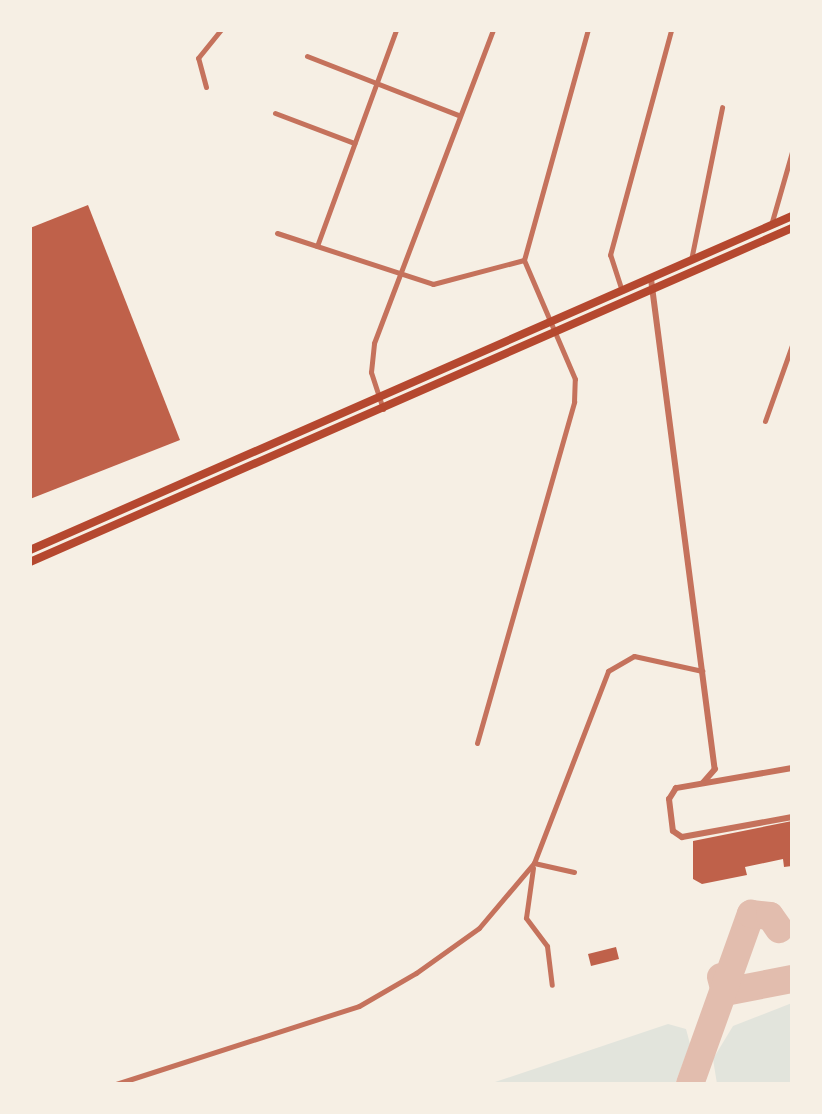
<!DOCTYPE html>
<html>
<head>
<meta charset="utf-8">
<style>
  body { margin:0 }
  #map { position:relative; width:822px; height:1114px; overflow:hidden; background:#f6efe4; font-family:Signika,sans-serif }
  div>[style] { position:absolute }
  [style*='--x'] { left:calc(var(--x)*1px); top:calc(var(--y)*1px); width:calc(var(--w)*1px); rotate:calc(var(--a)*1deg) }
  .green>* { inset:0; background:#e2e4dc }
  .taxiway>* { height:28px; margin:-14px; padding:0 14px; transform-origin:14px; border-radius:14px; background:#e2bdae }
  .building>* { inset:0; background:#bf614a }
  .minor>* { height:5px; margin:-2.5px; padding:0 2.5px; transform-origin:2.5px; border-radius:2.5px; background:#c5725c }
  .tertiary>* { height:6px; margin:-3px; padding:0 3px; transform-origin:3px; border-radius:3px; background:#c5725c }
  .trunk>* { height:8px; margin:-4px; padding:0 4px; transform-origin:4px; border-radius:4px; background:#b5482f }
  span { translate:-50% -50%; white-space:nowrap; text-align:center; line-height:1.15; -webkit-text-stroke:6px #f6efe4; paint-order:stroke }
  .frame { position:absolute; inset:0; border:32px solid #f6efe4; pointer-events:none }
</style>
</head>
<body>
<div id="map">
  <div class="green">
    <i style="clip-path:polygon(792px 1003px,792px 1082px,717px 1084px,713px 1059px,733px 1026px)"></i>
    <i style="clip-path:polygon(668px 1024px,686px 1029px,690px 1044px,675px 1084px,489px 1084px)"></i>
  </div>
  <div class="taxiway">
    <i style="--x:721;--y:977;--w:16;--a:75"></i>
    <i style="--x:725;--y:992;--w:68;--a:-11"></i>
    <i style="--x:690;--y:1084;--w:181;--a:-70.3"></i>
    <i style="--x:751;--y:914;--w:19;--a:6"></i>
    <i style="--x:770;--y:916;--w:16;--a:55"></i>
  </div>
  <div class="building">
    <i style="clip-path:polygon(88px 205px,180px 440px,30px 499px,30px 228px)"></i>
    <i style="clip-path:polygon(792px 821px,792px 866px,784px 867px,783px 859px,745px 867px,747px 875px,702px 884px,693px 879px,693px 841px)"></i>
    <i style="clip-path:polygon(616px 947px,619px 959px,591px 966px,588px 954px)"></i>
  </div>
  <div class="minor">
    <i style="--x:307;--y:56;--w:162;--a:21.3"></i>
    <i style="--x:206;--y:87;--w:30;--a:-105"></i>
    <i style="--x:198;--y:58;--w:36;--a:-51"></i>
    <i style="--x:275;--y:113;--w:85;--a:20.8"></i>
    <i style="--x:771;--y:225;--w:76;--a:-74"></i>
    <i style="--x:277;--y:233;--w:164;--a:18.1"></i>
    <i style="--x:433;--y:284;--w:94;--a:-14.8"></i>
    <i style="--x:317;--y:246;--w:230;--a:-69.9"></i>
    <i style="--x:691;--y:260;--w:156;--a:-78.5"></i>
    <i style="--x:622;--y:291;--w:38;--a:-108"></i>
    <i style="--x:610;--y:255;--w:233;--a:-74.8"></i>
    <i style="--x:383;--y:409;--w:39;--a:-108"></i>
    <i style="--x:371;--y:372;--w:29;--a:-84"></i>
    <i style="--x:374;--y:343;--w:335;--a:-69.2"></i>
    <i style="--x:765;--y:421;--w:81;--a:-70.4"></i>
    <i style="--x:477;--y:743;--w:355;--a:-74.1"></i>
    <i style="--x:574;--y:402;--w:23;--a:-88"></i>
    <i style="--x:575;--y:379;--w:129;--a:-113.2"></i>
    <i style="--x:524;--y:260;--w:239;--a:-74.5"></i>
    <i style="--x:534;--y:863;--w:41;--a:12.7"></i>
    <i style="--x:533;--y:868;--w:50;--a:98"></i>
    <i style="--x:526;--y:918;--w:35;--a:53"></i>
    <i style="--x:547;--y:946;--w:39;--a:83"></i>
    <i style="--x:116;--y:1084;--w:255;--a:-17.8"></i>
    <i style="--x:359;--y:1006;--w:66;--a:-30.1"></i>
    <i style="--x:416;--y:973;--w:77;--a:-35.5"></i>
    <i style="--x:479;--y:928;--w:85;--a:-49.8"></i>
    <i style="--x:534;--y:863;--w:206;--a:-68.9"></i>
    <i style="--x:608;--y:671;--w:30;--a:-30"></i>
    <i style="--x:634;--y:656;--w:70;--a:12.4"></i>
  </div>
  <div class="tertiary">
    <i style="--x:651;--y:279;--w:494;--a:82.6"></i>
    <i style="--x:715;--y:769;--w:18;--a:131"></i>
    <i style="--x:792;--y:768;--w:118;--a:170.2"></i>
    <i style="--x:676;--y:788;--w:13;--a:122"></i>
    <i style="--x:669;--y:799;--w:32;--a:83"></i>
    <i style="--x:673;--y:831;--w:11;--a:34"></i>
    <i style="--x:682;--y:837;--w:112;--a:-10.3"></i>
  </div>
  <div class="trunk">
    <i style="--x:30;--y:550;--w:832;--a:-23.67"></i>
    <i style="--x:30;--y:562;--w:832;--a:-23.67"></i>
  </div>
  <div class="frame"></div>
</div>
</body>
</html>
